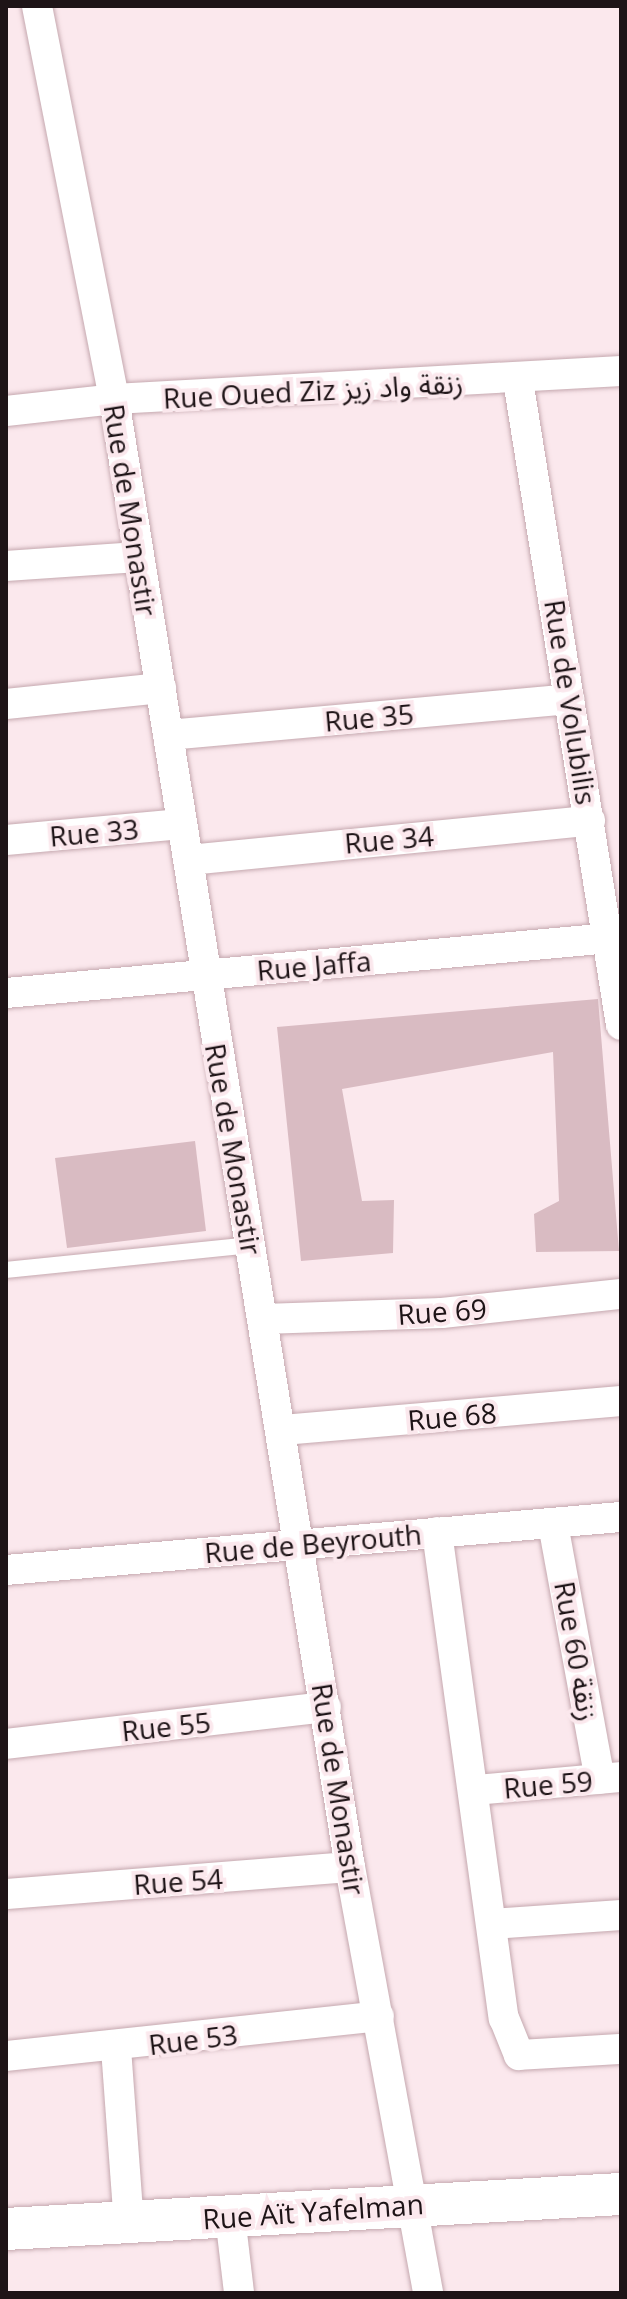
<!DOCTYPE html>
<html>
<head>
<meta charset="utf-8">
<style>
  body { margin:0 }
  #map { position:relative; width:627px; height:2299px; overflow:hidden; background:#fbe8ed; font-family:"Open Sans","Noto Sans Arabic",sans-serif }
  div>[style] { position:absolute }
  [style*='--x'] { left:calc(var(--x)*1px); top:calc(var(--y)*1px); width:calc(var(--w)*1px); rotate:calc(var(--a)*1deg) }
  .building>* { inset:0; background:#d9bbc2 }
  .roads { filter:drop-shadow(0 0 2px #c5a8af) drop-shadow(0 0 2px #c5a8af) }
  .lane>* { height:16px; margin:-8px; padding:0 8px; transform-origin:8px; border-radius:8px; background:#fff }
  .street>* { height:30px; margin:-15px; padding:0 15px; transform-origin:15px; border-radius:15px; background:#fff }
  .secondary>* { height:42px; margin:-21px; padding:0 21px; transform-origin:21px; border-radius:21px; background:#fff }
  span { translate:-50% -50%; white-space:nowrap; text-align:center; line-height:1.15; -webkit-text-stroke:8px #fbe8ed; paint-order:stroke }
  .street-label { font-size:28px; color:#1e1417 }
  .frame { position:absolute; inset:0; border:8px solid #1e1417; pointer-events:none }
</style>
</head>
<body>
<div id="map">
  <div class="building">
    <i style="clip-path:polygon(598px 999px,619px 1251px,536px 1252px,534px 1214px,559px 1201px,553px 1052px,342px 1089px,362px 1201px,394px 1200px,393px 1253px,301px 1261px,277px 1027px)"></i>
    <i style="clip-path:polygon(195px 1141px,206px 1231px,67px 1248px,55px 1158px)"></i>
  </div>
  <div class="roads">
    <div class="lane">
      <i style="--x:6;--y:1270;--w:246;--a:-5.8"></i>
    </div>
    <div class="street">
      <i style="--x:37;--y:6;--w:400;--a:78.9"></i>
      <i style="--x:114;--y:399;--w:1487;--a:80.87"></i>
      <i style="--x:350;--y:1867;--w:433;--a:79.6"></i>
      <i style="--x:518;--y:380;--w:653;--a:80.93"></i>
      <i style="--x:6;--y:411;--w:109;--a:-6.3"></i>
      <i style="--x:114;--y:399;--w:508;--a:-3.16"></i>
      <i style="--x:6;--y:566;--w:132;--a:-3.9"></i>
      <i style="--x:6;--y:704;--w:156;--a:-5.9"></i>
      <i style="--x:168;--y:735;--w:403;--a:-5.1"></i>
      <i style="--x:6;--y:840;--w:176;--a:-5.2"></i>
      <i style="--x:189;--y:860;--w:403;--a:-5.6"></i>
      <i style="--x:6;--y:993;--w:618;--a:-5.2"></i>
      <i style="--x:263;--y:1319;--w:179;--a:-1.9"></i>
      <i style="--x:442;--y:1313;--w:180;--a:-6.1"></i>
      <i style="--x:283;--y:1430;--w:339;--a:-4.9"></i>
      <i style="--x:553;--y:1524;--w:259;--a:79.6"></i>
      <i style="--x:437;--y:1532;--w:491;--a:82.2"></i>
      <i style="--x:504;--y:2018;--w:40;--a:68"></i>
      <i style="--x:519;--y:2055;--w:102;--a:-3.4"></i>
      <i style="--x:6;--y:1570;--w:617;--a:-4.93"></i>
      <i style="--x:6;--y:1744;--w:322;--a:-6.6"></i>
      <i style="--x:475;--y:1790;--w:147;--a:-5.1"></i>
      <i style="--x:6;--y:1894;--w:345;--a:-4.5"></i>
      <i style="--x:492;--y:1924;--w:129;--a:-4"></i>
      <i style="--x:116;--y:2048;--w:175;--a:85.8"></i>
      <i style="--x:6;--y:2056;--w:375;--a:-6.1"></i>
      <i style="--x:230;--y:2216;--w:78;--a:83.3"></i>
    </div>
    <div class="secondary">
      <i style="--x:6;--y:2229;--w:616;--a:-3.26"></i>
    </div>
  </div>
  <div class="street-label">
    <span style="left:313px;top:390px;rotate:-3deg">Rue Oued Ziz زنقة واد زيز</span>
    <span style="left:131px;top:510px;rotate:81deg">Rue de Monastir</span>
    <span style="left:571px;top:702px;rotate:81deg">Rue de Volubilis</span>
    <span style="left:369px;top:717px;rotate:-5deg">Rue 35</span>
    <span style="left:94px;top:832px;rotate:-5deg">Rue 33</span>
    <span style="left:389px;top:839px;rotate:-5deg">Rue 34</span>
    <span style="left:314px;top:965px;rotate:-5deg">Rue Jaffa</span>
    <span style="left:234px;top:1149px;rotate:80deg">Rue de Monastir</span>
    <span style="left:442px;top:1311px;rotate:-4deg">Rue 69</span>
    <span style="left:452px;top:1416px;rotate:-5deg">Rue 68</span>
    <span style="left:313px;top:1543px;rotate:-5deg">Rue de Beyrouth</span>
    <span style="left:577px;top:1651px;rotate:80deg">Rue 60 زنقة</span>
    <span style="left:166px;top:1726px;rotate:-6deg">Rue 55</span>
    <span style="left:548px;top:1784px;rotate:-5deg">Rue 59</span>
    <span style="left:339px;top:1789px;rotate:81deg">Rue de Monastir</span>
    <span style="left:178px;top:1881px;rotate:-4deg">Rue 54</span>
    <span style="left:193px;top:2039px;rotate:-7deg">Rue 53</span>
    <span style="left:313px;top:2211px;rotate:-4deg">Rue Aït Yafelman</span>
  </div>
  <div class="frame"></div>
</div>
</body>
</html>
